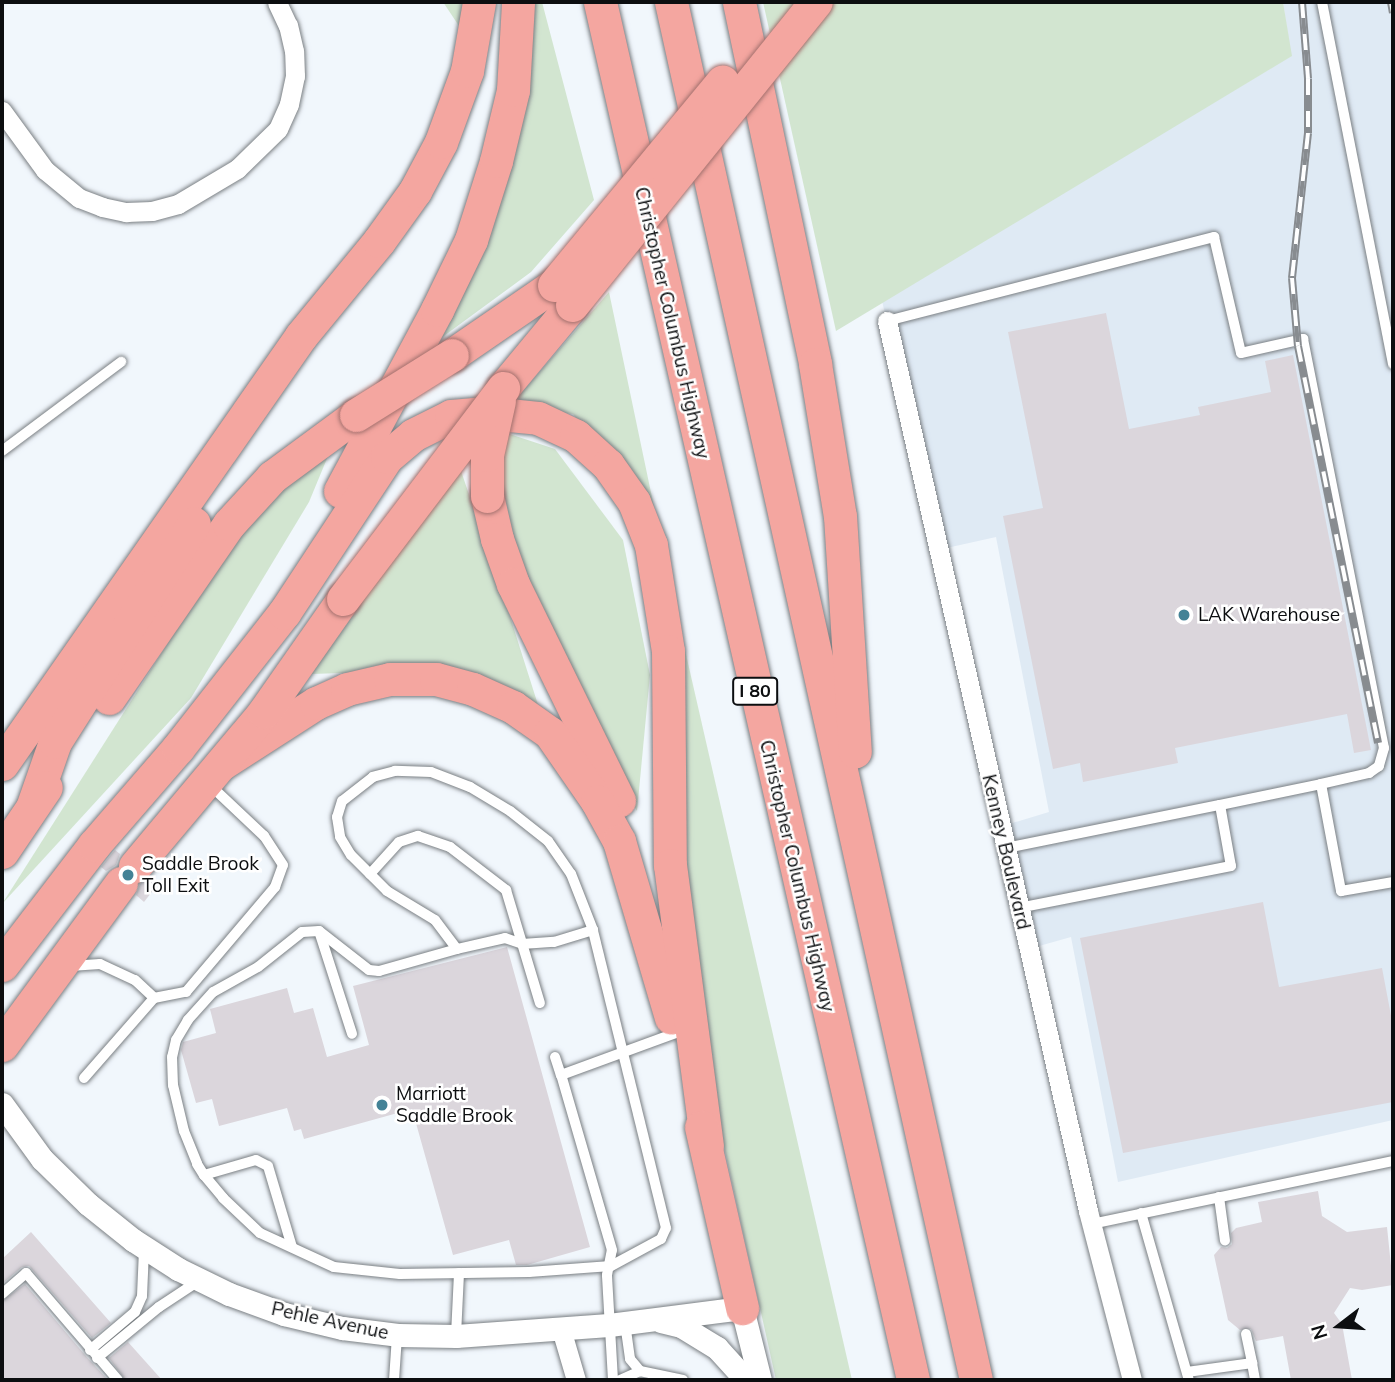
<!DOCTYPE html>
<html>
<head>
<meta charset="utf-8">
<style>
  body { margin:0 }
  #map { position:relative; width:1395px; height:1382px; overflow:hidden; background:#f1f7fc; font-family:Mulish,sans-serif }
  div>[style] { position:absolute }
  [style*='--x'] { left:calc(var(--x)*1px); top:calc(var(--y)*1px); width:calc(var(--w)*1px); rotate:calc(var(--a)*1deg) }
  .built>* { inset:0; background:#dfeaf4 }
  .green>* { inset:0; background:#d2e5d0 }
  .building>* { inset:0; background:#dbd6dc }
  .roads { filter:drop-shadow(0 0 2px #7a7f83) drop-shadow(0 0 2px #7a7f83) }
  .service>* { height:10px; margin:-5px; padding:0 5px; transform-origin:5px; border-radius:5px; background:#fff }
  .minor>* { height:19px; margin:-9.5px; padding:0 9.5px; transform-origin:9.5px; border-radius:9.5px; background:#fff }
  .tertiary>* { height:23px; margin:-11.5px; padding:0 11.5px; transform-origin:11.5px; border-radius:11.5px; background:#fff }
  .motorway>* { height:33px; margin:-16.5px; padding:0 16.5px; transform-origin:16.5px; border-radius:16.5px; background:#f4a6a0 }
  .rail>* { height:8px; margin-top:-4px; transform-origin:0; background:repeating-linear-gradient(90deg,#fff 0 16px,#888c90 0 32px); box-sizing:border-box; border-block:2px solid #888c90 }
  .bridges { filter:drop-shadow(0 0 2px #a3716e) drop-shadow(0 0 2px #a3716e) }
  .motorway-bridge>* { height:33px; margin:-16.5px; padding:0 16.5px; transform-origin:16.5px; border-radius:16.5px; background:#f4a6a0 }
  .dots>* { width:19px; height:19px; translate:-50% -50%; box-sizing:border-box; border:4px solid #fff; border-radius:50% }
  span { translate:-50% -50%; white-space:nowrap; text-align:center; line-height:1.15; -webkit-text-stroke:5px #fff; paint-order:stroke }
  .shield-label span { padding:2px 5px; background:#fff; border:2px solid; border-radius:5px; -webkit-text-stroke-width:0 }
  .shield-label { font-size:18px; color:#0c0e10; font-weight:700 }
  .street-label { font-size:19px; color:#0c0e10 }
  .poi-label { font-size:19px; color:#0c0e10 }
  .left { translate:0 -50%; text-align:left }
  .frame { position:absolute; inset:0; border:4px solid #0c0e10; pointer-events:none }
  .north { position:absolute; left:1304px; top:1291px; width:70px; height:70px; -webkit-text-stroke:5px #fff; paint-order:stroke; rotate:253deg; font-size:19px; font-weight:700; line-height:28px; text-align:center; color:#0c0e10 }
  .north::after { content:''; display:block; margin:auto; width:24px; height:32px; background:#0c0e10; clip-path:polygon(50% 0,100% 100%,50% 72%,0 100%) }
</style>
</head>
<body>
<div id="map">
  <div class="built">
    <i style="clip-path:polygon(1283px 2px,1393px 2px,1393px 1120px,1118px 1182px,1071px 937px,1032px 948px,999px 827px,1049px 812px,996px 537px,942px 549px,882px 301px,1291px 56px)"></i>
  </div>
  <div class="green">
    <i style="clip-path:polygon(443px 2px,462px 2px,461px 29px)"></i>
    <i style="clip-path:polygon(525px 2px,542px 2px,594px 200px,531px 272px,437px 341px,477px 246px,523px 120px)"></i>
    <i style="clip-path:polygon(763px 2px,1283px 2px,1292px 56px,836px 331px)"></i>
    <i style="clip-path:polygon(609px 292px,658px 526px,573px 414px,509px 407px)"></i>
    <i style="clip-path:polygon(500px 431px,555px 449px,623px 540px,650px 675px,637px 811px,593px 737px,498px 523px)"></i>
    <i style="clip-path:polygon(333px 444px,309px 502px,191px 698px,2px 904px,241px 528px)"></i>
    <i style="clip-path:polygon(457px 459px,506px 604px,539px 708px,437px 670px,311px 674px)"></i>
    <i style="clip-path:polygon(685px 650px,852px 1380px,776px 1380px,707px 1070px,675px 856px)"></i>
  </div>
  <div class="building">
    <i style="clip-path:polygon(1106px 313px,1129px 429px,1200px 415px,1198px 407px,1271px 392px,1265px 361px,1293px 355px,1371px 750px,1354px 753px,1347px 714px,1175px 748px,1178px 763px,1083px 782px,1080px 763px,1053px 769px,1003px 516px,1043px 508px,1008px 332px)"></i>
    <i style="clip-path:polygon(115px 850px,120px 854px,116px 865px,106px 871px,101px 867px)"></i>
    <i style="clip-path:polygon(150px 878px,158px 884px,144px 902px,136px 895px,140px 884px)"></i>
    <i style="clip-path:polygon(1263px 902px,1279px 987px,1382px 968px,1393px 1026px,1393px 1102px,1123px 1153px,1080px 938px)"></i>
    <i style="clip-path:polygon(507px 947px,590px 1247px,527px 1265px,516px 1265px,509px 1240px,453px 1255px,412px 1109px,304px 1139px,301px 1129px,294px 1131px,287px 1108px,219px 1126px,212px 1099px,196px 1103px,181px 1050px,183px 1042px,216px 1033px,210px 1009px,287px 988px,294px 1013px,313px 1008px,327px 1057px,369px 1045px,353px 986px)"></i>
    <i style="clip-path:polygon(1318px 1191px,1322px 1216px,1347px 1232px,1387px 1227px,1393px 1285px,1362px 1290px,1350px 1288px,1334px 1313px,1342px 1324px,1352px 1380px,1291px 1380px,1283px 1336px,1256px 1341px,1251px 1329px,1240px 1330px,1228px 1320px,1214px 1255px,1221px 1247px,1227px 1248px,1232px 1244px,1231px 1233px,1236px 1228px,1262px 1222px,1258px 1202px)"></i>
    <i style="clip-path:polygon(31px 1232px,111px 1323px,92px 1338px,29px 1266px,22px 1267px,2px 1284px,2px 1259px)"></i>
    <i style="clip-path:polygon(25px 1284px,85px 1355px,108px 1380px,2px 1380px,2px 1301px)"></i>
    <i style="clip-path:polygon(128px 1342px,162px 1380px,125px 1380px,109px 1358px)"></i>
  </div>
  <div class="roads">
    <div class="service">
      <i style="--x:1322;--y:2;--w:369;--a:78.9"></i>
      <i style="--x:887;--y:321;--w:338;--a:-14.4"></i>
      <i style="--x:1214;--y:237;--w:119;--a:76.9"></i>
      <i style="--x:1241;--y:353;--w:64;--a:-12.7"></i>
      <i style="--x:1303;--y:339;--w:417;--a:78.8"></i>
      <i style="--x:1384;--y:748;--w:19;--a:106"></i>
      <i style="--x:1379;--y:766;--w:12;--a:145"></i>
      <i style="--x:1369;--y:773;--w:49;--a:167.1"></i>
      <i style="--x:2;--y:451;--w:149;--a:-36.8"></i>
      <i style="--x:1220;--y:805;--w:103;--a:-11.7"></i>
      <i style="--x:1321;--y:784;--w:109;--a:79.4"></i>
      <i style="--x:1341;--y:891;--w:53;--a:-9.8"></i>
      <i style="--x:1006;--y:848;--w:218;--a:-11.4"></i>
      <i style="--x:1220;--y:805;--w:62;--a:79.8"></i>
      <i style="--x:1231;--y:866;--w:216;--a:168.8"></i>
      <i style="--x:370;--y:874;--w:43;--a:-47.8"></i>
      <i style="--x:399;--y:842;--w:20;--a:-18"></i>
      <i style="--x:418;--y:836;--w:34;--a:19"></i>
      <i style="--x:450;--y:847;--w:71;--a:37.5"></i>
      <i style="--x:506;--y:890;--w:118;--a:73.3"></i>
      <i style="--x:319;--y:931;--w:108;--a:72.2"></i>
      <i style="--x:457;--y:949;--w:81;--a:164.2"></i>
      <i style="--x:379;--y:971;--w:10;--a:-174"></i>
      <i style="--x:369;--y:970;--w:63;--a:-142"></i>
      <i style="--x:319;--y:931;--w:17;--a:177"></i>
      <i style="--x:302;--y:932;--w:56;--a:141.5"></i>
      <i style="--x:258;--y:967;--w:51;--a:150.9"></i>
      <i style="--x:213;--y:992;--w:38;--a:132"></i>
      <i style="--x:188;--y:1020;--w:23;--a:121"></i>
      <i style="--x:176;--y:1040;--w:17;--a:103"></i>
      <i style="--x:172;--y:1057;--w:28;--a:88"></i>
      <i style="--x:173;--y:1085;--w:47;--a:76.6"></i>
      <i style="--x:184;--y:1131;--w:35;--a:68"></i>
      <i style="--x:197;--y:1164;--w:13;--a:58"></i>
      <i style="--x:204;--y:1175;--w:30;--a:50"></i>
      <i style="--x:223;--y:1198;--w:51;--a:43.4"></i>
      <i style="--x:260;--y:1233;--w:81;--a:24.7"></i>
      <i style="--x:334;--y:1267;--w:66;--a:6.1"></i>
      <i style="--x:400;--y:1274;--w:129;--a:-0.9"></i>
      <i style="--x:529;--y:1272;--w:82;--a:-4.2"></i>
      <i style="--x:611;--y:1266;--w:57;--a:-28.4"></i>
      <i style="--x:661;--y:1239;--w:12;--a:-66"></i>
      <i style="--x:666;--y:1228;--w:307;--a:-103.8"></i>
      <i style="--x:593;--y:930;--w:60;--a:-111.4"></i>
      <i style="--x:571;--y:874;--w:40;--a:-124.9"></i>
      <i style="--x:548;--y:841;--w:48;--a:-141.7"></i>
      <i style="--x:510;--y:811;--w:47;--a:-149"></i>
      <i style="--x:470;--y:787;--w:42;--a:-159"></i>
      <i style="--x:431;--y:772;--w:36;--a:-178"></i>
      <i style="--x:395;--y:771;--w:23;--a:165"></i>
      <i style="--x:373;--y:777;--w:39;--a:142"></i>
      <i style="--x:342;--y:801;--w:17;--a:107"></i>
      <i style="--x:337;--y:817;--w:20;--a:81"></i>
      <i style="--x:340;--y:837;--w:21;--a:59"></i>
      <i style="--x:351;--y:855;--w:51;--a:45"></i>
      <i style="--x:387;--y:891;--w:56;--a:31.1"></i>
      <i style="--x:435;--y:920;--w:36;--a:53"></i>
      <i style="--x:457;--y:949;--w:49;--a:-12.9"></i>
      <i style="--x:505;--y:938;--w:18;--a:19"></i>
      <i style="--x:522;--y:944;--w:32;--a:-4"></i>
      <i style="--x:554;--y:942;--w:41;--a:-17.1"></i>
      <i style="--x:70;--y:966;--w:30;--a:-4"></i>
      <i style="--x:100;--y:964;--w:38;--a:25"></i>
      <i style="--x:135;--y:980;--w:26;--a:43"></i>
      <i style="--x:555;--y:1057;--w:19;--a:72"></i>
      <i style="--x:84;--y:1078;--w:106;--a:-48.8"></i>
      <i style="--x:154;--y:998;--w:33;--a:-11"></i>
      <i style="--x:186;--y:992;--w:138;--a:-49.7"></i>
      <i style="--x:275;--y:887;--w:23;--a:-70"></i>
      <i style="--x:283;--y:865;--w:35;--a:-123"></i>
      <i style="--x:264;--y:836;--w:76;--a:-136.6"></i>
      <i style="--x:204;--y:1175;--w:54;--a:-16.1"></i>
      <i style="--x:256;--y:1160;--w:13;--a:27"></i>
      <i style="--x:268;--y:1166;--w:84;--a:73.5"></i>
      <i style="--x:1219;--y:1197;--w:44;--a:82.2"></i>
      <i style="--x:1141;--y:1213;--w:174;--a:74"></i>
      <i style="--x:1091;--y:1224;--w:309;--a:-11.8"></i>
      <i style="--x:2;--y:1294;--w:32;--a:-41"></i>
      <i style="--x:26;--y:1273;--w:141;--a:49.3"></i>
      <i style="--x:625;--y:1323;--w:36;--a:82"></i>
      <i style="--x:630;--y:1359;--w:16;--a:50"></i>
      <i style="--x:1246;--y:1334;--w:30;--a:78"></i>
      <i style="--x:456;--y:1335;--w:62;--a:-87.2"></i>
      <i style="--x:90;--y:1350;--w:59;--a:-40.2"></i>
      <i style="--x:135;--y:1312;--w:17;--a:-66"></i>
      <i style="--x:142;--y:1296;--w:46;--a:-87.5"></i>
      <i style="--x:97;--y:1358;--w:80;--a:-39.4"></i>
      <i style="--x:159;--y:1307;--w:49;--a:-33.4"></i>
      <i style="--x:1187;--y:1372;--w:66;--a:-7.9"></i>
      <i style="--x:1252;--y:1363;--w:17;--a:80"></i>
      <i style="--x:394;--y:1380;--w:44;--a:-86.1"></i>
      <i style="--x:613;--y:1380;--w:105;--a:-93.3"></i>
      <i style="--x:607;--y:1275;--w:25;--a:-79"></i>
      <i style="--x:612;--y:1250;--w:182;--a:-106.2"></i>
      <i style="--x:561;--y:1075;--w:131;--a:-20.1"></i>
      <i style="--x:620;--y:1380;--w:22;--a:-24"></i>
      <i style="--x:640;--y:1371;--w:44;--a:11.8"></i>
    </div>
    <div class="minor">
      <i style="--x:2;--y:111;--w:73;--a:53.9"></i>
      <i style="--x:45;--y:170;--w:44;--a:39.5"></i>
      <i style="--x:79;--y:198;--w:25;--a:21"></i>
      <i style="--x:102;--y:207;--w:25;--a:12"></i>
      <i style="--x:126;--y:212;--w:26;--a:-2"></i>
      <i style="--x:152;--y:211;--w:27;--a:-15"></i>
      <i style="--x:178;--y:204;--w:69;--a:-30.7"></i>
      <i style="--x:237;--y:169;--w:57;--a:-44.3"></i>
      <i style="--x:278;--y:129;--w:27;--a:-66"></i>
      <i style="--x:289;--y:104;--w:29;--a:-78"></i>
      <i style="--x:295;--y:76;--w:25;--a:-92"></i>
      <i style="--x:294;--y:51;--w:26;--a:-103"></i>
      <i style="--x:288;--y:26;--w:26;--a:-115"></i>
      <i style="--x:887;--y:321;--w:912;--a:77.27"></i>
      <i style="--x:1088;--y:1211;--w:175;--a:75.4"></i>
      <i style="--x:561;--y:1329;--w:53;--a:73.6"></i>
    </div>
    <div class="tertiary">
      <i style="--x:2;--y:1104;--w:68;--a:54"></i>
      <i style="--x:42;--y:1159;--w:64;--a:44.4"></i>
      <i style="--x:88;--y:1204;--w:58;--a:38.7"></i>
      <i style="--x:133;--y:1240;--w:54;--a:32.8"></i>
      <i style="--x:178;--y:1269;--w:57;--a:26.1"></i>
      <i style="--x:229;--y:1294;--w:59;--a:20"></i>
      <i style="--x:284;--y:1314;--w:60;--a:13.6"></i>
      <i style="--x:342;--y:1328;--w:56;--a:7.1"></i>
      <i style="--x:398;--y:1335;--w:58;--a:1"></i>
      <i style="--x:456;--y:1336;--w:153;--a:-4.1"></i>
      <i style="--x:609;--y:1325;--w:134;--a:-7.3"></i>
      <i style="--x:742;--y:1308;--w:74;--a:76"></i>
      <i style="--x:661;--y:1321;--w:21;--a:14"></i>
      <i style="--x:681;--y:1326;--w:42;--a:31.4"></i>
      <i style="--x:717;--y:1348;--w:43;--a:47.8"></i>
    </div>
    <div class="motorway">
      <i style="--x:600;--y:2;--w:1413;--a:77.2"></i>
      <i style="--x:671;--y:2;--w:1411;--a:77.52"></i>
      <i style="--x:739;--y:2;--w:370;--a:78.1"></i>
      <i style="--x:815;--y:364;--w:154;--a:80.7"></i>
      <i style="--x:840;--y:516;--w:236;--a:86.4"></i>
      <i style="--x:452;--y:355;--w:124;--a:-34.5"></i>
      <i style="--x:503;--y:388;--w:108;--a:-50.3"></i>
      <i style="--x:340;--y:491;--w:205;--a:-61.8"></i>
      <i style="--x:437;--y:310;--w:78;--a:-64.1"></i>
      <i style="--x:471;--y:240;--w:83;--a:-72.4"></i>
      <i style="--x:496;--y:161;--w:73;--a:-76.5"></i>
      <i style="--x:513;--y:90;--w:88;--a:-86.7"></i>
      <i style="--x:487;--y:496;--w:44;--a:76.9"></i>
      <i style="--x:497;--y:539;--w:48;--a:70.4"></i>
      <i style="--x:513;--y:584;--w:241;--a:63.9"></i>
      <i style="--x:109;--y:698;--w:211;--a:-55.4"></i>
      <i style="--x:229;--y:524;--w:64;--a:-47.5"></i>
      <i style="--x:272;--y:477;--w:104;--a:-36.4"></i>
      <i style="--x:2;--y:764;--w:522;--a:-55.06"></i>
      <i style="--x:301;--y:336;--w:123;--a:-50.6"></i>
      <i style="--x:379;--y:241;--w:62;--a:-54.2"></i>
      <i style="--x:415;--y:191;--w:55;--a:-62"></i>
      <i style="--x:441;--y:142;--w:76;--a:-69.9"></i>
      <i style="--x:467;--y:71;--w:70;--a:-80.1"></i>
      <i style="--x:221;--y:764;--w:113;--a:-32.7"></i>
      <i style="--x:316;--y:703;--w:34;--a:-24"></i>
      <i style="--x:347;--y:689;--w:44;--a:-13.1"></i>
      <i style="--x:390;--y:679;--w:46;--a:0"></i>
      <i style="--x:436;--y:679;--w:38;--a:15"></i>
      <i style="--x:473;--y:689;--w:44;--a:24.2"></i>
      <i style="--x:513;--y:707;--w:45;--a:35.1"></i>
      <i style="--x:550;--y:733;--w:83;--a:55.3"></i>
      <i style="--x:597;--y:801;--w:46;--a:61.2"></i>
      <i style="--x:619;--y:841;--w:184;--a:73.6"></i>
      <i style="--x:33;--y:805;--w:67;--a:-70.8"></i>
      <i style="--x:55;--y:742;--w:259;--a:-57.6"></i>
      <i style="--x:2;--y:852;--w:78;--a:-55.9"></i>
      <i style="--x:135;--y:866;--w:201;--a:-50"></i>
      <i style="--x:264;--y:712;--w:138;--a:-55"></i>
      <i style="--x:2;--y:965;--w:151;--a:-52.5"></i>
      <i style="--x:94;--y:845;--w:128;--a:-49.1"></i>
      <i style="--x:178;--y:748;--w:172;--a:-51.9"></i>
      <i style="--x:284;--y:613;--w:187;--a:-56.6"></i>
      <i style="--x:387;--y:457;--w:34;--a:-40"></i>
      <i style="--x:413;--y:435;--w:42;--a:-26.6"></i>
      <i style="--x:451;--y:416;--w:38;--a:-5"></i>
      <i style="--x:489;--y:413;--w:49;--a:5.8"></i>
      <i style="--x:538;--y:418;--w:42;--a:25.3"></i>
      <i style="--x:576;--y:436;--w:43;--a:42.2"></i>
      <i style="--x:608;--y:465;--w:45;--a:54.9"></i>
      <i style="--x:634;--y:502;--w:46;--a:68.4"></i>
      <i style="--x:651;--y:545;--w:107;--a:80.9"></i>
      <i style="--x:668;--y:651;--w:214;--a:89.5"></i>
      <i style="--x:670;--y:865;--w:283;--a:82.5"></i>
      <i style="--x:2;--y:1045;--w:201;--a:-53.7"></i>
      <i style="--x:701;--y:1127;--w:186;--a:77.2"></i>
    </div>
  </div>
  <div class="rail">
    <i style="--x:1302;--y:2;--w:77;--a:85.5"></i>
    <i style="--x:1308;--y:79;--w:54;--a:90"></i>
    <i style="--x:1308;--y:133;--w:146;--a:96.3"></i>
    <i style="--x:1292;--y:278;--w:68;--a:85"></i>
    <i style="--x:1298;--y:346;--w:405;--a:78.6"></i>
    <i style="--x:1391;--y:2;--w:11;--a:80"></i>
  </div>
  <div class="bridges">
    <div class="motorway-bridge">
      <i style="--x:554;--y:285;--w:264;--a:-50.4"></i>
      <i style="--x:572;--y:305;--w:389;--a:-51.2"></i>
      <i style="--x:356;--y:415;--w:113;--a:-32"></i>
      <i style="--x:487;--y:496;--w:41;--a:-90"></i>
      <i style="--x:487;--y:455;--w:55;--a:-77.5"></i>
      <i style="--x:343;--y:599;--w:265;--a:-52.8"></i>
    </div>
  </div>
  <div class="dots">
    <i style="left:1184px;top:615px;background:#438296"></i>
    <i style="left:128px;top:875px;background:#438296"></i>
    <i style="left:382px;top:1105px;background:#438296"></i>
  </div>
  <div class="shield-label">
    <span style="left:755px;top:691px">I 80</span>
  </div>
  <div class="street-label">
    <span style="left:672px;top:323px;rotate:77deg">Christopher Columbus Highway</span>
    <span style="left:1006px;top:852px;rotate:77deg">Kenney Boulevard</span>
    <span style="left:797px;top:876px;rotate:77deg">Christopher Columbus Highway</span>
    <span style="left:330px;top:1321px;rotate:12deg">Pehle Avenue</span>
  </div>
  <div class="poi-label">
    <span class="left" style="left:1198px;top:615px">LAK Warehouse</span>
    <span class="left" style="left:142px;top:875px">Saddle Brook<br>Toll Exit</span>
    <span class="left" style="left:396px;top:1105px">Marriott<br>Saddle Brook</span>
  </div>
  <div class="frame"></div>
  <div class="north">N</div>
</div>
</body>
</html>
